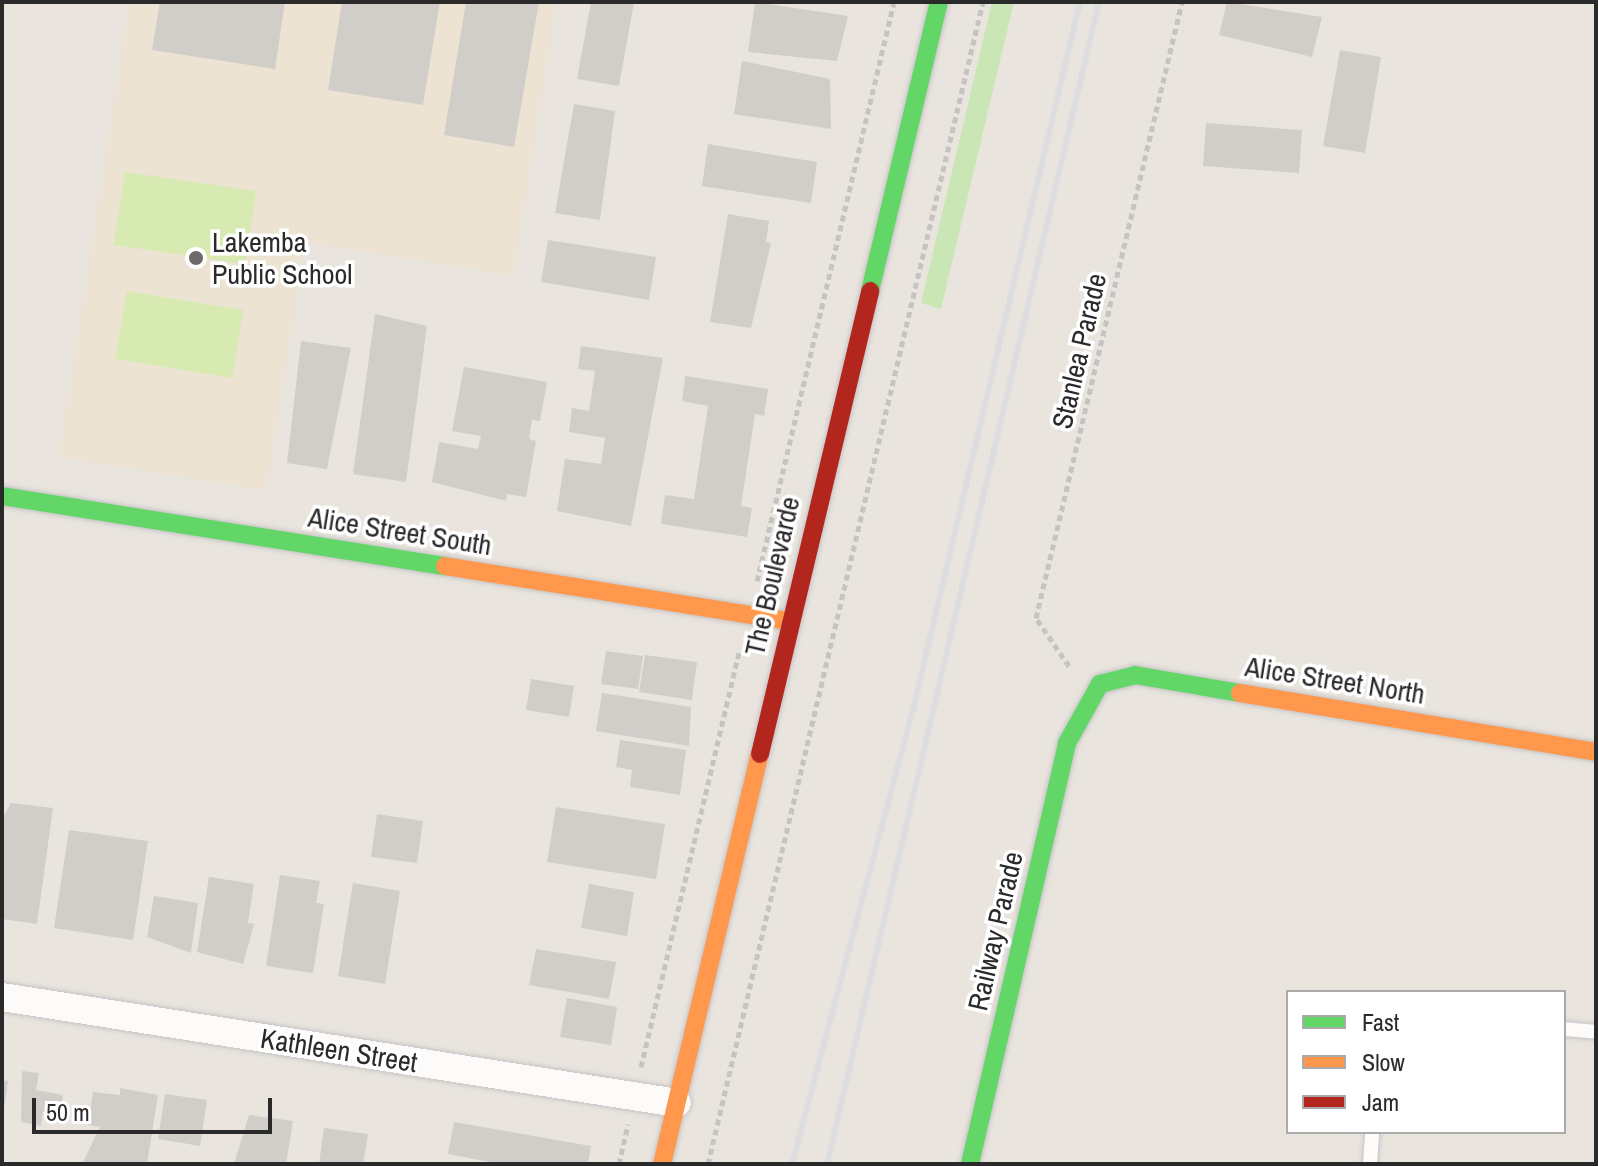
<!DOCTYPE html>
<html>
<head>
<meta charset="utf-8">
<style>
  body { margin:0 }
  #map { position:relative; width:1598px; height:1166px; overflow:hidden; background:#e9e4de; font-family:"Archivo Narrow",sans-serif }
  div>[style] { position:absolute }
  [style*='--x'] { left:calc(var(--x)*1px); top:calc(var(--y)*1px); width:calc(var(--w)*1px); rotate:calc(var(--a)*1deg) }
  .education>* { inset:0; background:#ede3d2 }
  .green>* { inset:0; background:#cbe6b5 }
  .pitch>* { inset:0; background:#d7eab2 }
  .building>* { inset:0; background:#d1ceca }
  .path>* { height:5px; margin-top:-2.5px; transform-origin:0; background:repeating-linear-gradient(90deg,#c5c4c3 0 6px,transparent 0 10px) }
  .roads { filter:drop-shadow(0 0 2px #c6c4c5) drop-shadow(0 0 2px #c6c4c5) }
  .lane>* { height:14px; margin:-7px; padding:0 7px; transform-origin:7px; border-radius:7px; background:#fcfbfa }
  .street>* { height:28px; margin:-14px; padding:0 14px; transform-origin:14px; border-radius:14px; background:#fcfbfa }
  .fast>* { height:18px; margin:-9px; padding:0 9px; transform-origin:9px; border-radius:9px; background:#63d668 }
  .slow>* { height:18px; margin:-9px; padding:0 9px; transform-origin:9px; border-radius:9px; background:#ff974d }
  .jam>* { height:18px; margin:-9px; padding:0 9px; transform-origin:9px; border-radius:9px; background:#b3261e }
  .rail>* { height:6px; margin:-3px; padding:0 3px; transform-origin:3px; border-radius:3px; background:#dddcde }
  .dots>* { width:22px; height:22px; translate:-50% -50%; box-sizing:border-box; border:4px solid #fff; border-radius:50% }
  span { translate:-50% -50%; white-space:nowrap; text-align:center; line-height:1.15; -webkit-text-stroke:7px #fff; paint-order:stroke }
  .poi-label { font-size:28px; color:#2a2a2a }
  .left { translate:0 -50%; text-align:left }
  .street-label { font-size:28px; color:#2a2a2a }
  .frame { position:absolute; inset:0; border:4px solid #2a2a2a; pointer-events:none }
  .legend { position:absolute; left:1286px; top:990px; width:280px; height:144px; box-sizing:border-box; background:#fff; border:2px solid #aaa; margin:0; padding:10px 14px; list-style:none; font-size:24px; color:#2a2a2a }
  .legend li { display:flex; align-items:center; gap:16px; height:40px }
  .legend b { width:40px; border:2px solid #aaa }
  .scale { position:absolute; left:32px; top:1098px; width:240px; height:36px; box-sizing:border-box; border:4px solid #2a2a2a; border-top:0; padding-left:10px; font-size:24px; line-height:28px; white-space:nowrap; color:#2a2a2a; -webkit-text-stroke:6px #fff; paint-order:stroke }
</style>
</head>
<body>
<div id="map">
  <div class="education">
    <i style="clip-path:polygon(130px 2px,556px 2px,513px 275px,305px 242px,266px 490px,59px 457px)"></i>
  </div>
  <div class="green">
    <i style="clip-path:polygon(992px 2px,1014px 2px,941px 309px,921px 303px)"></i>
  </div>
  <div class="pitch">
    <i style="clip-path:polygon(125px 172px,256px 191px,245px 264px,114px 245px)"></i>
    <i style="clip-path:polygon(127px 291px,243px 310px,232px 378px,115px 359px)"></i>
  </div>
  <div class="building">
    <i style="clip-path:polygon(160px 2px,285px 2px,275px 69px,152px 50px)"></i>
    <i style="clip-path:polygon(342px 2px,440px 2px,423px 105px,328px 90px)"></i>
    <i style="clip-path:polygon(466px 2px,539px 2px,514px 147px,444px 135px)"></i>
    <i style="clip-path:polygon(591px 2px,634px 2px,619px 86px,577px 79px)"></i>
    <i style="clip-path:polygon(755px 2px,848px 16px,837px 61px,748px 52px)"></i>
    <i style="clip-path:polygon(1227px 2px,1322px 17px,1312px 57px,1219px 35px)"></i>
    <i style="clip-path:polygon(1340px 50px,1381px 57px,1365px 153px,1323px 146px)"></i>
    <i style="clip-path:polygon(742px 61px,830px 79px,831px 129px,734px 114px)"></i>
    <i style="clip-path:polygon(574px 104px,615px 111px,600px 220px,555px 213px)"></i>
    <i style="clip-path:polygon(1206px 123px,1302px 130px,1299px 173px,1203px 166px)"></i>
    <i style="clip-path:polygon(708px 144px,817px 162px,811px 203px,702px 186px)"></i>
    <i style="clip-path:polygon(728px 214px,769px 221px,766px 242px,771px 243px,751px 328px,710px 322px)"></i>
    <i style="clip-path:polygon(548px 240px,656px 257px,649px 300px,541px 282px)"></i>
    <i style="clip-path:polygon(375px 314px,427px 326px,406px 482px,353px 474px)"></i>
    <i style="clip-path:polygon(301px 341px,351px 348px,327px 469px,287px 463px)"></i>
    <i style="clip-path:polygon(581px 346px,663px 358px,631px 526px,557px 511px,565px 459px,601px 464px,605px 438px,569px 432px,572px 408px,589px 411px,595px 371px,578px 369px)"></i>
    <i style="clip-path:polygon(464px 367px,547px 382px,540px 421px,532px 420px,529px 439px,536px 441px,526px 497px,507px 494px,506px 501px,432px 482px,439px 442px,478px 449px,481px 436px,452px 431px)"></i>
    <i style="clip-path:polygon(685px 376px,768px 389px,764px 416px,755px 414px,741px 506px,752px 508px,747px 537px,661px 524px,665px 495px,694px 499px,708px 406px,682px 401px)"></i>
    <i style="clip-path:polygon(606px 651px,643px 656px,638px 689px,601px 684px)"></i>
    <i style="clip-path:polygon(645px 655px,697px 662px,692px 700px,639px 692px)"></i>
    <i style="clip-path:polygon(531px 679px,574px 686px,569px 717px,526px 710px)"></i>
    <i style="clip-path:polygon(602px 693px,691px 707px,689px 746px,596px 731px)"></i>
    <i style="clip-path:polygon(620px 740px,686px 750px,680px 795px,630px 787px,632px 770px,616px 767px)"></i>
    <i style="clip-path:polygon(11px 803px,53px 808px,37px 924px,2px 919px,2px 819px)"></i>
    <i style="clip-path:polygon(556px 807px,665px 824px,656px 879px,547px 862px)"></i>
    <i style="clip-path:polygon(377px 814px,423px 821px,417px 863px,371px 857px)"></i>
    <i style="clip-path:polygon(69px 830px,148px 841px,133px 940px,54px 928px)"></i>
    <i style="clip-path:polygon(280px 875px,320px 881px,316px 903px,324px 904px,313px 973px,266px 966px)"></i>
    <i style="clip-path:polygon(209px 877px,254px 884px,248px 923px,254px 924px,243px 964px,197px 952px)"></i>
    <i style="clip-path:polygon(353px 883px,400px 891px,385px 984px,338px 976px)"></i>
    <i style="clip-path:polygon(589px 884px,634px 892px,627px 936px,581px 928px)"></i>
    <i style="clip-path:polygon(154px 896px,198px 903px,191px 953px,147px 937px)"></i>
    <i style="clip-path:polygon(536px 949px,616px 962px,609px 999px,529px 985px)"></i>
    <i style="clip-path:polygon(567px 998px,617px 1007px,611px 1045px,560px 1037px)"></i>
    <i style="clip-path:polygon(22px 1071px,39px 1073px,36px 1090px,63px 1095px,60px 1115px,43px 1112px,41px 1126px,21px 1122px)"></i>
    <i style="clip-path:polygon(2px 1080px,8px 1081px,4px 1109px,2px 1109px)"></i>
    <i style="clip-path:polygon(120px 1088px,158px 1095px,147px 1164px,82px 1164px,100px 1127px,88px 1125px,93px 1092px,120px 1095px)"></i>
    <i style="clip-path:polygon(165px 1094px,207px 1100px,200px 1146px,158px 1139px)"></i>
    <i style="clip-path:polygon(249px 1115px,293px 1121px,286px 1164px,234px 1164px)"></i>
    <i style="clip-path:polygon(454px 1122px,591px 1146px,588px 1164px,500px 1164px,448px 1154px)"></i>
    <i style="clip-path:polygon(324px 1128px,368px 1134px,363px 1164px,319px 1164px)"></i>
  </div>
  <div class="path">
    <i style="--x:757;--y:581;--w:595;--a:-76.69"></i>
    <i style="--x:1069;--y:666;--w:58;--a:-124.5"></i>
    <i style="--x:1036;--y:618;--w:633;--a:-76.67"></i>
    <i style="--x:641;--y:1067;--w:430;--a:-76.7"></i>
    <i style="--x:619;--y:1164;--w:41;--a:-77.3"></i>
    <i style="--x:708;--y:1164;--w:1194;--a:-76.69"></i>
  </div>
  <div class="roads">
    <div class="lane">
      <i style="--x:1564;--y:1029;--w:32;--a:5"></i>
      <i style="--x:1370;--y:1164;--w:32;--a:-86"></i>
    </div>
    <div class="street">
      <i style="--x:2;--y:997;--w:683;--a:8.92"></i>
    </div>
    <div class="fast">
      <i style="--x:870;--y:291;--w:297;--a:-76.6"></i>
      <i style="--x:2;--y:496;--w:448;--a:9"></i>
      <i style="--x:970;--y:1164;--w:432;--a:-77"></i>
      <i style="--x:1067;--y:743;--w:68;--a:-60.8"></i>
      <i style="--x:1100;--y:684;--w:36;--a:-14"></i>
      <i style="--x:1135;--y:675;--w:107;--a:9.7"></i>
    </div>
    <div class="slow">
      <i style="--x:445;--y:566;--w:349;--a:9.1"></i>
      <i style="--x:1240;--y:693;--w:361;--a:9.4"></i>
      <i style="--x:662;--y:1164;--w:422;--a:-76.6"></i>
    </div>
    <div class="jam">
      <i style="--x:760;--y:754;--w:476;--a:-76.6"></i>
    </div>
  </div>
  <div class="rail">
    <i style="--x:792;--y:1164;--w:470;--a:-75.1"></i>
    <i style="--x:913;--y:710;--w:727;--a:-76.73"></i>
    <i style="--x:827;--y:1164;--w:1193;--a:-76.83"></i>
  </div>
  <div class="dots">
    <i style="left:196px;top:258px;background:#6d6b69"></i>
  </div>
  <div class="poi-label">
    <span class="left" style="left:212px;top:258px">Lakemba<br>Public School</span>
  </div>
  <div class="street-label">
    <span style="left:1079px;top:351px;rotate:-77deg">Stanlea Parade</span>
    <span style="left:400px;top:531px;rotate:9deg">Alice Street South</span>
    <span style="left:772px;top:576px;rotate:-77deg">The Boulevarde</span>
    <span style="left:1335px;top:680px;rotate:9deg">Alice Street North</span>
    <span style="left:995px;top:931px;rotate:-77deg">Railway Parade</span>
    <span style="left:339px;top:1050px;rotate:9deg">Kathleen Street</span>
  </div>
  <div class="frame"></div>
  <ul class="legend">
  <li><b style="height:10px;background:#63d668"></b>Fast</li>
  <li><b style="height:10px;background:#ff974d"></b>Slow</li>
  <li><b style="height:10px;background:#b3261e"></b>Jam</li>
  </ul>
  <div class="scale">50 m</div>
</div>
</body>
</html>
